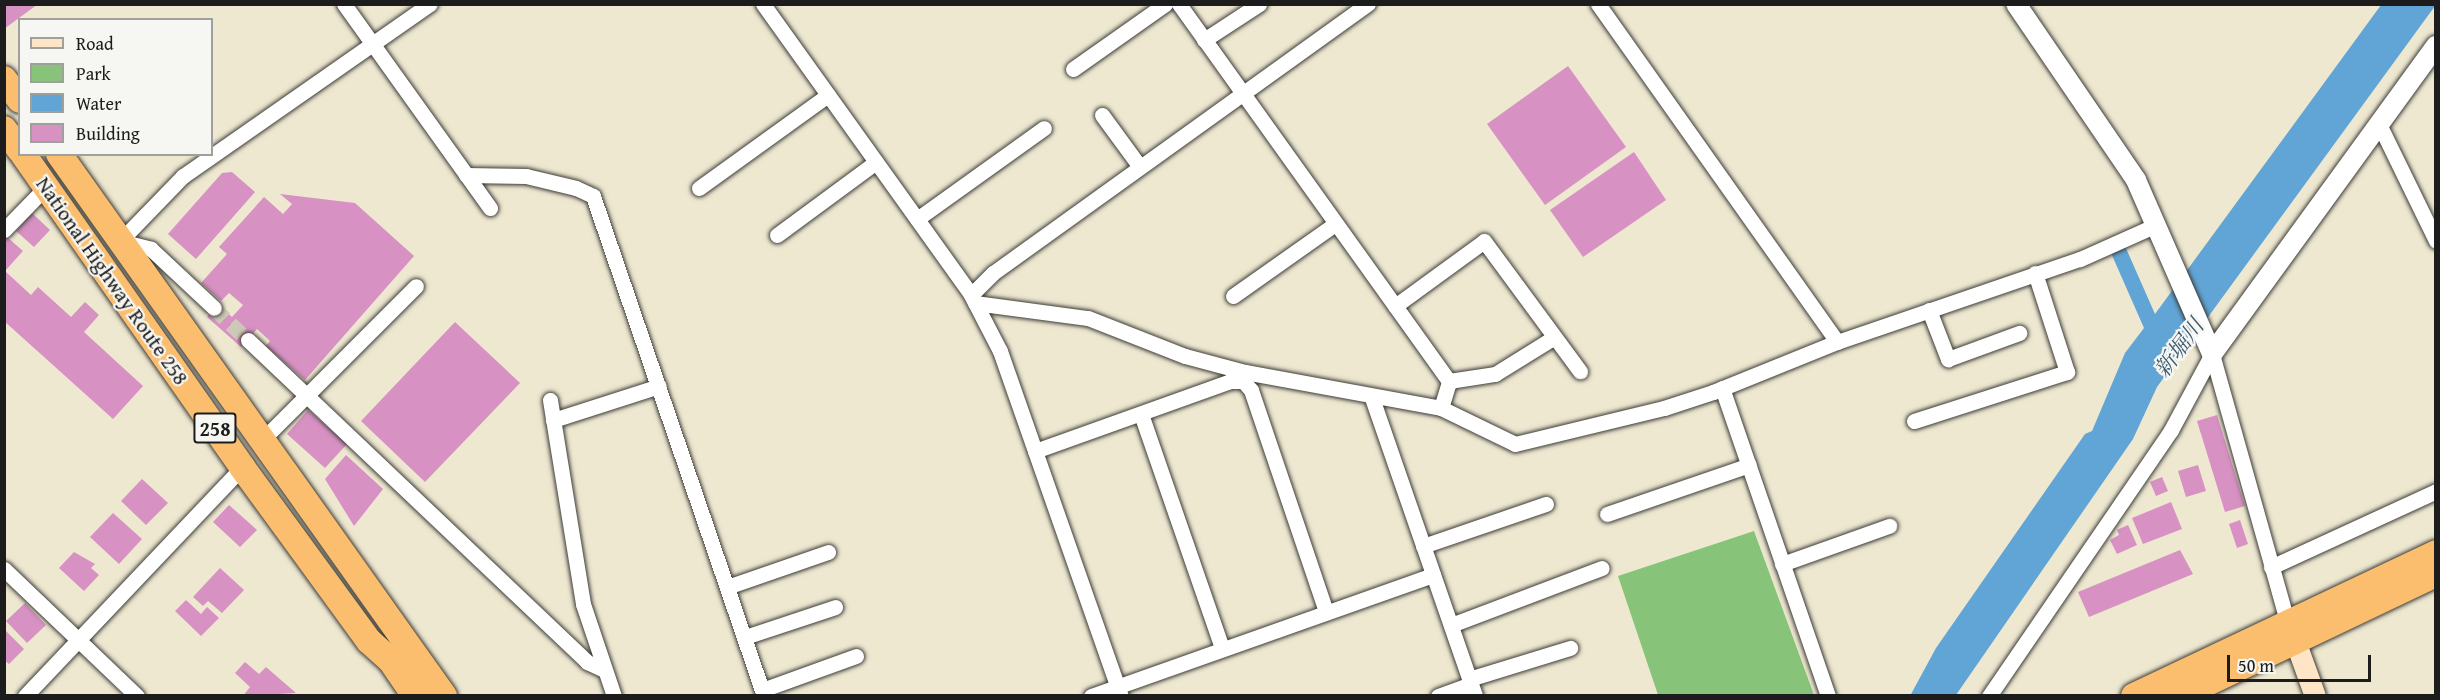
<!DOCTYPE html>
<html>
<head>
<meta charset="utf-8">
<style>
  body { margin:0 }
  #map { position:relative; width:2440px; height:700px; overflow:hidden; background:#eee8d1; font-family:"Gentium Book Plus","Noto Serif JP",serif }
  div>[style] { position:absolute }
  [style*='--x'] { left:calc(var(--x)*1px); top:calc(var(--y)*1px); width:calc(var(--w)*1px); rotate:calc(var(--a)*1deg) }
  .green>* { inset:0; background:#87c47a }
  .water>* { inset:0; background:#61a5d6 }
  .building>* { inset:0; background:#d791c3 }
  .minor-tunnel>* { height:15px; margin-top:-7.5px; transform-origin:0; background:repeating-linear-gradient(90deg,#cec9b6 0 15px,transparent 0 23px) }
  .roads { filter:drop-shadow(0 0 2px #3c3b37) drop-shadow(0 0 2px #3c3b37) }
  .minor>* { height:15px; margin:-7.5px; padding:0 7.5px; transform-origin:7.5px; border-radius:7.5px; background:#fff }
  .tertiary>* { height:20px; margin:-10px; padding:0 10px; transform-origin:10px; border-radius:10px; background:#fff }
  .secondary>* { height:21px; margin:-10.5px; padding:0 10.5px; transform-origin:10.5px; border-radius:10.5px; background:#fde5c5 }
  .trunk>* { height:26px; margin:-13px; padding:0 13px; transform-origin:13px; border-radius:13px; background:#fabe6e }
  span { translate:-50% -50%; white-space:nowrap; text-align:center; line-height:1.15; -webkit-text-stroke:4.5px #f6f6f2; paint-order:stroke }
  .shield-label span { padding:2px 4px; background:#f6f6f2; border:2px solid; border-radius:4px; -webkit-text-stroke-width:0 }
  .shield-label { font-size:20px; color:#1c1c1c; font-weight:700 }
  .street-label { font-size:21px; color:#1c1c1c }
  .water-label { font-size:22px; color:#3b5a70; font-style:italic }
  .frame { position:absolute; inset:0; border:6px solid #1c1c1c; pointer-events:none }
  .legend { position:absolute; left:18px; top:18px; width:195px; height:138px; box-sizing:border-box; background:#f6f6f2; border:2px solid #9f9f9c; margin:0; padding:8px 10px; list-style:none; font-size:18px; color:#1c1c1c }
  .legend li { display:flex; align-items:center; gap:12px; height:30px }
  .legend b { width:30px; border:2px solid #9f9f9c }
  .scale { position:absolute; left:2227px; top:655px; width:144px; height:27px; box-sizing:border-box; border:3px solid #1c1c1c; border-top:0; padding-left:8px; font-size:18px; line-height:21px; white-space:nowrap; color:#1c1c1c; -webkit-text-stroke:4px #f6f6f2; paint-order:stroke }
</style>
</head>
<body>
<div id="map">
  <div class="green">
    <i style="clip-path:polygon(1754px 531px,1814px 695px,1658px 695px,1618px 576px)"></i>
  </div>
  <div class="water">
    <i style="clip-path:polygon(2381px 5px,2435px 6px,2157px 387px,2133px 439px,1956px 695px,1910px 696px,1936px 648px,2085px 434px,2092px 431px,2125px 353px,2144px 328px,2111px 253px,2125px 246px,2155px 314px)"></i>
  </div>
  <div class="building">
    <i style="clip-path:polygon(4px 4px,38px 4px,4px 29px)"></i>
    <i style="clip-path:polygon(1568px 66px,1626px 147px,1545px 205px,1487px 124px)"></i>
    <i style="clip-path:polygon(1634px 152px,1666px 200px,1583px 257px,1550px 210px)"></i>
    <i style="clip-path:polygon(232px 172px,255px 192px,196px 259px,168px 234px,222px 173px)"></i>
    <i style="clip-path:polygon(280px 194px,355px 203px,414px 256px,305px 380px,266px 346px,270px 341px,257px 329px,241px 347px,207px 317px,218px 304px,232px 317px,243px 305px,229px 293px,221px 301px,201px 283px,227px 254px,219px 247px,264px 197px,283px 214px,292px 204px)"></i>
    <i style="clip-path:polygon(32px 213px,50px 230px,34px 247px,16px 231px)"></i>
    <i style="clip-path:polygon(7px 237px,23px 251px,5px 271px,31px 295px,38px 287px,71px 317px,85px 302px,99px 315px,84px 332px,143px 386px,113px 419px,4px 321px,4px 240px)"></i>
    <i style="clip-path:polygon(455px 322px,520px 383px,425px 482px,361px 421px)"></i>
    <i style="clip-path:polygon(308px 410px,347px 444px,325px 468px,287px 434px)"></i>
    <i style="clip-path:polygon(2217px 415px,2245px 506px,2225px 512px,2197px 421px)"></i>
    <i style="clip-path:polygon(346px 455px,383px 489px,354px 526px,325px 479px)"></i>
    <i style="clip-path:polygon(2198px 465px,2206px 491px,2186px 497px,2178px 471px)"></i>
    <i style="clip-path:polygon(2162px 477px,2168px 491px,2156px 496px,2150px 482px)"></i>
    <i style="clip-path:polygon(142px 479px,168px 503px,146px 525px,121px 501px)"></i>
    <i style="clip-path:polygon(2171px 502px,2182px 529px,2143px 544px,2132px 518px)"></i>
    <i style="clip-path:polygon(229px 505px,257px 530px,240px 547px,213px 522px)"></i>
    <i style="clip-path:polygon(113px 513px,142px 539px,119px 564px,90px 537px)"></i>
    <i style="clip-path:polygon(2240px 520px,2248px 544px,2237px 548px,2229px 524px)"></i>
    <i style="clip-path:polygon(2128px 525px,2137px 545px,2117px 554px,2110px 540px,2119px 535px,2117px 530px)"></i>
    <i style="clip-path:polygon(2180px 550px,2193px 574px,2089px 617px,2078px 592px)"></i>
    <i style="clip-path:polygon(74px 552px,95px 564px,91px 568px,99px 575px,84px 591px,59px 568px)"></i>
    <i style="clip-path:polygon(220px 568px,244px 590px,222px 613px,208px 601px,203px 606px,193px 597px)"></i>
    <i style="clip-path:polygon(186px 600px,201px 614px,207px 607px,219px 618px,201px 636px,175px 611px)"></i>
    <i style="clip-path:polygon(25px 603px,46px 625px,27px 643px,6px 621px)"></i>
    <i style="clip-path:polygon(4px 629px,24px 649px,9px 664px,4px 660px)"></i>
    <i style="clip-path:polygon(245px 662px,259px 674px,266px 667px,296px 693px,243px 696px,250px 687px,235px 673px)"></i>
  </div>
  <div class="minor-tunnel">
    <i style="--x:214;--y:308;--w:47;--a:43.3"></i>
  </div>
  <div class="roads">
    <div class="minor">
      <i style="--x:344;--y:4;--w:251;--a:54.4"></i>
      <i style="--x:763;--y:4;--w:358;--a:54.4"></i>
      <i style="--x:971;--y:295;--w:63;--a:62.6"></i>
      <i style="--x:1000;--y:351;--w:366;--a:70.7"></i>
      <i style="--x:1179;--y:4;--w:464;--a:54.4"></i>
      <i style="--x:1449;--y:381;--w:47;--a:-8.7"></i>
      <i style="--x:1495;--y:374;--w:68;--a:-31.8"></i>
      <i style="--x:1598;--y:4;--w:414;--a:54.7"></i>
      <i style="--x:1204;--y:40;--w:66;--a:-33.2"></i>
      <i style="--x:1073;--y:69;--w:113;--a:-35.2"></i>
      <i style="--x:1102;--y:115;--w:64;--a:53.8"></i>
      <i style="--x:2379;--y:124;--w:130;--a:64"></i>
      <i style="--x:466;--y:175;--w:60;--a:1"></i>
      <i style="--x:526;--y:176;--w:51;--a:13.5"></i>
      <i style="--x:576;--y:188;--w:19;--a:25"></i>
      <i style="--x:593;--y:196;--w:528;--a:71.12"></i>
      <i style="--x:699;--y:188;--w:159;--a:-35.8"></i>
      <i style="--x:917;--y:219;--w:156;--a:-35.6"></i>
      <i style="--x:4;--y:230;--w:60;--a:-45.7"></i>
      <i style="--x:777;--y:235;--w:123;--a:-36.4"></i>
      <i style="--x:120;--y:241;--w:91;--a:-45.9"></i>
      <i style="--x:183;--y:176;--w:301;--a:-34.9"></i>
      <i style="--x:120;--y:241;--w:32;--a:14"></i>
      <i style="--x:151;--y:249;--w:86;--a:43.1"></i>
      <i style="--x:971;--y:295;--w:31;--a:-45"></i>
      <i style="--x:993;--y:273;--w:462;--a:-35.7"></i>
      <i style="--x:1233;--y:296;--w:125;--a:-35.2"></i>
      <i style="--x:975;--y:303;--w:114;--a:7.6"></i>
      <i style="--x:1088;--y:318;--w:104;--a:21.4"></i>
      <i style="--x:1185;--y:356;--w:62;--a:14.9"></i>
      <i style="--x:1245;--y:372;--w:199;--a:10.4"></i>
      <i style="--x:1441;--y:408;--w:82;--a:25.9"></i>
      <i style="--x:1515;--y:444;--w:153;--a:-13.6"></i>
      <i style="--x:1664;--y:408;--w:52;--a:-18.1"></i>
      <i style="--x:1713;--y:392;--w:134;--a:-22"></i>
      <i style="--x:1837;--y:342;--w:257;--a:-18.9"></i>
      <i style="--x:2080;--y:259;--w:83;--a:-24.1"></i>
      <i style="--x:1395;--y:306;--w:110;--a:-36.1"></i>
      <i style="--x:1484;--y:241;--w:162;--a:53.6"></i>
      <i style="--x:1929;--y:310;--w:53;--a:68.8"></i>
      <i style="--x:1948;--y:359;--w:76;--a:-20.1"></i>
      <i style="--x:248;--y:340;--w:468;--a:43.5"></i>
      <i style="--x:587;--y:662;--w:19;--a:25"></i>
      <i style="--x:2212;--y:354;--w:280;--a:74.3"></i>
      <i style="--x:1245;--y:372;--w:9;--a:103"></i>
      <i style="--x:1243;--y:381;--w:12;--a:48"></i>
      <i style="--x:1251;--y:390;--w:234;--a:71.3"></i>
      <i style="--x:1722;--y:388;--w:326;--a:71"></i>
      <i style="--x:1372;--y:398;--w:315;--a:70.9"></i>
      <i style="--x:550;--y:400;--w:207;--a:80.8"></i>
      <i style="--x:583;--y:604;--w:97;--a:71.4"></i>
      <i style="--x:1441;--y:408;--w:28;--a:-73"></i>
      <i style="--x:1141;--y:414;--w:248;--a:70.9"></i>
      <i style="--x:553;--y:420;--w:111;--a:-17.8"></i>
      <i style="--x:1914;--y:421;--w:161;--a:-17.8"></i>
      <i style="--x:2067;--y:372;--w:104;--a:-107.9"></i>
      <i style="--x:261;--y:441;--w:219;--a:-45"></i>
      <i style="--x:1035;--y:451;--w:207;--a:-19.7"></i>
      <i style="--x:1230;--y:381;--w:13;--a:0"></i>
      <i style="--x:1607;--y:514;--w:150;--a:-19"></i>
      <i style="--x:1423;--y:546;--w:130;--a:-18.9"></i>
      <i style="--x:1782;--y:564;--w:114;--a:-19.6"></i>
      <i style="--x:2271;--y:567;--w:182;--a:-24.7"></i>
      <i style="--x:4;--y:569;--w:184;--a:43.7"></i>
      <i style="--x:727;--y:587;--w:107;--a:-19.1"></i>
      <i style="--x:1451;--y:625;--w:161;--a:-20.7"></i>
      <i style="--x:745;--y:637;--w:95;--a:-18.4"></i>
      <i style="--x:1469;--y:679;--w:106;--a:-17.1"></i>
      <i style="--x:762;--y:690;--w:100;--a:-19.9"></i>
      <i style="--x:25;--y:696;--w:315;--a:-46.5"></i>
      <i style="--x:1091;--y:696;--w:363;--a:-19.5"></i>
      <i style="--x:1438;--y:696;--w:35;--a:-20"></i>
      <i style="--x:1989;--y:696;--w:322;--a:-55.6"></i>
      <i style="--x:2171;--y:430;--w:86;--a:-61.7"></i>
    </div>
    <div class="tertiary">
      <i style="--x:2016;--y:4;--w:213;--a:55.7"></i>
      <i style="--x:2136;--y:180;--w:190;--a:66.4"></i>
      <i style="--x:2212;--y:354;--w:381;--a:-54"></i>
    </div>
    <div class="secondary">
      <i style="--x:2290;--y:627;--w:73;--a:70.1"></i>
    </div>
    <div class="trunk">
      <i style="--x:4;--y:79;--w:26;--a:53"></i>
      <i style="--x:4;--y:129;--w:26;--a:53"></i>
      <i style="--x:23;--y:154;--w:382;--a:55"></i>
      <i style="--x:242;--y:467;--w:215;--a:53.9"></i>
      <i style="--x:369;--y:641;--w:30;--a:42"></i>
      <i style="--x:391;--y:661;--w:42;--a:55.6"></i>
      <i style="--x:59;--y:154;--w:665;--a:54.61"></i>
      <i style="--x:2134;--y:696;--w:334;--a:-25.3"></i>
      <i style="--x:2180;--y:696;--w:284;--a:-25.5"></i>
    </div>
  </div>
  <div class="shield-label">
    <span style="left:215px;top:428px">258</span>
  </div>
  <div class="street-label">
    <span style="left:112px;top:281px;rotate:55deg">National Highway Route 258</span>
  </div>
  <div class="water-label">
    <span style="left:2179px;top:348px;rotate:-54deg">新堀川</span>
  </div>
  <div class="frame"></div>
  <ul class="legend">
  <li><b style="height:8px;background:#fde5c5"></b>Road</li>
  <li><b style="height:16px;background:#87c47a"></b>Park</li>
  <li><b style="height:16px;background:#61a5d6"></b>Water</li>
  <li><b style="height:16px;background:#d791c3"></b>Building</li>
  </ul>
  <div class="scale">50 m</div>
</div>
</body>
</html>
